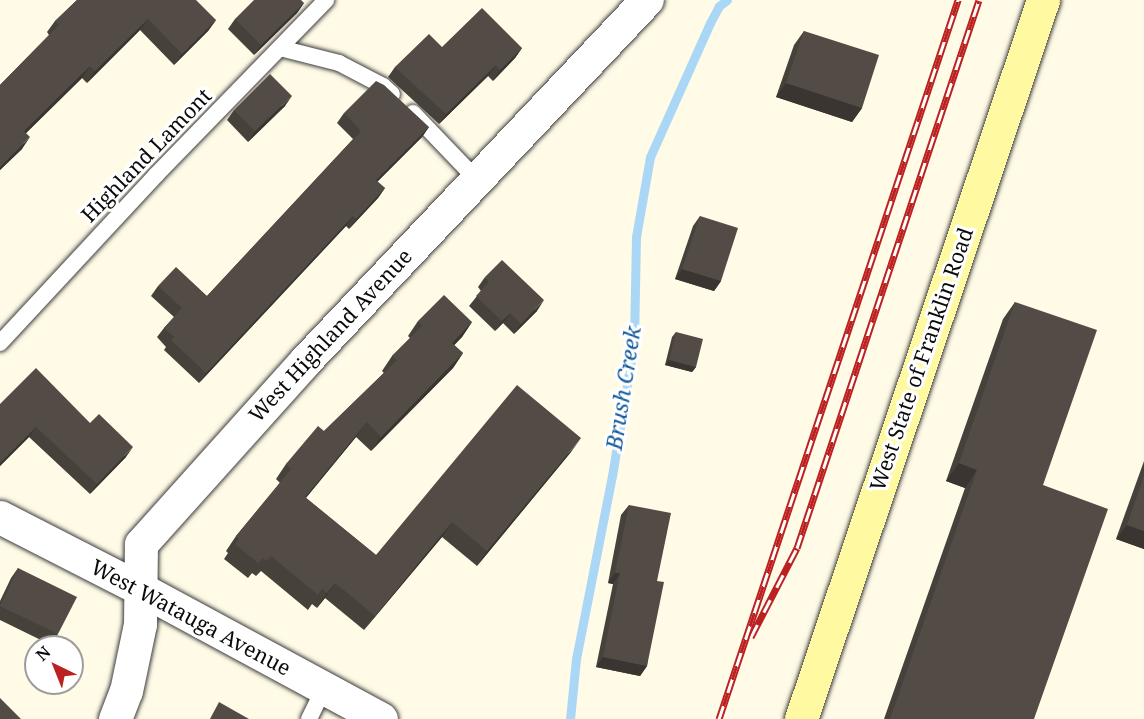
<!DOCTYPE html>
<html>
<head>
<meta charset="utf-8">
<style>
  body { margin:0 }
  #map { position:relative; width:1144px; height:719px; overflow:hidden; background:#fffbe7; font-family:"Noto Serif",serif }
  div>[style] { position:absolute }
  [style*='--x'] { left:calc(var(--x)*1px); top:calc(var(--y)*1px); width:calc(var(--w)*1px); rotate:calc(var(--a)*1deg) }
  .stream>* { height:9px; margin:-4.5px; padding:0 4.5px; transform-origin:4.5px; border-radius:4.5px; background:#abd7f7 }
  .roads { filter:drop-shadow(0 0 2px #3d3d3d) drop-shadow(0 0 2px #3d3d3d) }
  .service>* { height:16px; margin:-8px; padding:0 8px; transform-origin:8px; border-radius:8px; background:#fff }
  .minor>* { height:33px; margin:-16.5px; padding:0 16.5px; transform-origin:16.5px; border-radius:16.5px; background:#fff }
  .secondary>* { height:33px; margin:-16.5px; padding:0 16.5px; transform-origin:16.5px; border-radius:16.5px; background:#fff9a2 }
  .rail>* { height:7px; margin-top:-3.5px; transform-origin:0; background:repeating-linear-gradient(90deg,#fff 0 14px,#bc2121 0 28px); box-sizing:border-box; border-block:2px solid #bc2121 }
  .wall>* { inset:0; background:#47413c }
  .shaded-wall>* { inset:0; background:#3a3531 }
  .building>* { inset:0; background:#534c46 }
  span { translate:-50% -50%; white-space:nowrap; text-align:center; line-height:1.15; -webkit-text-stroke:6px #fff; paint-order:stroke }
  .street-label { font-size:21px; color:#0a0a0a }
  .water-label { font-size:22px; color:#135a9d; font-style:italic }
  .north { position:absolute; left:24px; top:635px; width:60px; height:60px; box-sizing:border-box; background:#fff; border:2px solid #9d9d9d; border-radius:50%; rotate:317deg; font-size:16px; font-weight:700; line-height:24px; text-align:center; color:#0a0a0a }
  .north::after { content:''; display:block; margin:auto; width:21px; height:27px; background:#bc2121; clip-path:polygon(50% 0,100% 100%,50% 72%,0 100%) }
</style>
</head>
<body>
<div id="map">
  <div class="stream">
    <i style="--x:570;--y:719;--w:60;--a:-84.3"></i>
    <i style="--x:576;--y:659;--w:187;--a:-78.9"></i>
    <i style="--x:612;--y:476;--w:137;--a:-80.7"></i>
    <i style="--x:634;--y:341;--w:104;--a:-88.9"></i>
    <i style="--x:636;--y:237;--w:81;--a:-80.1"></i>
    <i style="--x:650;--y:157;--w:147;--a:-65.9"></i>
    <i style="--x:710;--y:23;--w:19;--a:-62"></i>
    <i style="--x:719;--y:6;--w:10;--a:-37"></i>
  </div>
  <div class="roads">
    <div class="service">
      <i style="--x:280;--y:48;--w:61;--a:14.3"></i>
      <i style="--x:339;--y:63;--w:50;--a:27.6"></i>
      <i style="--x:383;--y:86;--w:12;--a:42"></i>
      <i style="--x:413;--y:113;--w:91;--a:46.3"></i>
      <i style="--x:0;--y:343;--w:229;--a:-47.1"></i>
      <i style="--x:156;--y:175;--w:244;--a:-45.8"></i>
      <i style="--x:309;--y:719;--w:34;--a:-64"></i>
    </div>
    <div class="minor">
      <i style="--x:0;--y:517;--w:156;--a:27.1"></i>
      <i style="--x:139;--y:588;--w:275;--a:28.4"></i>
      <i style="--x:115;--y:719;--w:30;--a:-69"></i>
      <i style="--x:126;--y:691;--w:68;--a:-78.2"></i>
      <i style="--x:140;--y:624;--w:80;--a:-89.3"></i>
      <i style="--x:141;--y:544;--w:247;--a:-48.1"></i>
      <i style="--x:306;--y:360;--w:496;--a:-46.6"></i>
    </div>
    <div class="secondary">
      <i style="--x:801;--y:719;--w:759;--a:-71.4"></i>
    </div>
  </div>
  <div class="rail">
    <i style="--x:751;--y:637;--w:100;--a:-62.7"></i>
    <i style="--x:797;--y:548;--w:577;--a:-71.63"></i>
    <i style="--x:719;--y:719;--w:758;--a:-71.61"></i>
  </div>
  <div class="wall">
    <i style="clip-path:polygon(77px 0,216px 20px,208px 31px,174px 65px,140px 30px,87px 83px,82px 78px,26px 133px,22px 149px,0 170px,0 85px,49px 35px,47px 32px,55px 21px)"></i>
    <i style="clip-path:polygon(304px 3px,297px 13px,254px 55px,228px 29px,235px 19px)"></i>
    <i style="clip-path:polygon(804px 31px,862px 108px,852px 122px,776px 97px,794px 45px)"></i>
    <i style="clip-path:polygon(442px 47px,522px 48px,515px 58px,493px 81px,488px 76px,439px 124px,388px 77px,395px 67px)"></i>
    <i style="clip-path:polygon(285px 106px,248px 142px,227px 120px,234px 110px)"></i>
    <i style="clip-path:polygon(344px 113px,429px 127px,422px 137px,377px 182px,385px 188px,378px 198px,349px 229px,346px 226px,199px 383px,164px 350px,166px 347px,157px 337px,164px 328px,174px 317px,151px 296px,158px 286px,207px 296px,353px 139px,337px 123px)"></i>
    <i style="clip-path:polygon(700px 216px,721px 281px,714px 291px,675px 279px,693px 226px)"></i>
    <i style="clip-path:polygon(485px 277px,537px 311px,514px 334px,503px 323px,495px 331px,469px 306px,481px 291px,478px 287px)"></i>
    <i style="clip-path:polygon(1015px 302px,1043px 485px,1034px 719px,884px 719px,965px 488px,946px 481px,1003px 319px)"></i>
    <i style="clip-path:polygon(418px 321px,472px 322px,462px 337px,454px 345px,463px 353px,453px 368px,371px 451px,356px 437px,306px 498px,376px 555px,571px 452px,477px 566px,442px 537px,364px 630px,325px 598px,317px 608px,312px 604px,308px 610px,261px 571px,256px 576px,252px 573px,248px 578px,224px 559px,228px 553px,226px 551px,236px 536px,280px 483px,276px 479px,286px 464px,324px 431px,384px 373px,382px 371px,392px 356px,410px 338px,408px 336px)"></i>
    <i style="clip-path:polygon(676px 332px,696px 367px,692px 372px,665px 365px,672px 337px)"></i>
    <i style="clip-path:polygon(0 404px,90px 423px,126px 457px,90px 494px,29px 437px,0 466px)"></i>
    <i style="clip-path:polygon(1144px 461px,1144px 549px,1116px 539px)"></i>
    <i style="clip-path:polygon(629px 505px,657px 581px,647px 666px,640px 676px,596px 667px,613px 584px,608px 583px,621px 515px)"></i>
    <i style="clip-path:polygon(18px 568px,58px 634px,51px 645px,0 620px,0 601px,11px 578px)"></i>
  </div>
  <div class="shaded-wall">
    <i style="clip-path:polygon(304px 3px,297px 13px,254px 55px,261px 45px)"></i>
    <i style="clip-path:polygon(148px 19px,140px 30px,87px 83px,95px 71px)"></i>
    <i style="clip-path:polygon(216px 20px,208px 31px,174px 65px,182px 54px)"></i>
    <i style="clip-path:polygon(522px 48px,515px 58px,493px 81px,500px 70px)"></i>
    <i style="clip-path:polygon(496px 65px,488px 76px,439px 124px,446px 114px)"></i>
    <i style="clip-path:polygon(90px 66px,82px 78px,16px 143px,24px 131px)"></i>
    <i style="clip-path:polygon(786px 83px,862px 108px,852px 122px,776px 97px)"></i>
    <i style="clip-path:polygon(292px 96px,285px 106px,248px 142px,255px 131px)"></i>
    <i style="clip-path:polygon(429px 127px,422px 137px,369px 190px,376px 180px)"></i>
    <i style="clip-path:polygon(30px 137px,22px 149px,0 170px,0 167px)"></i>
    <i style="clip-path:polygon(385px 188px,378px 198px,349px 229px,356px 219px)"></i>
    <i style="clip-path:polygon(353px 216px,346px 226px,199px 383px,206px 373px)"></i>
    <i style="clip-path:polygon(682px 269px,721px 281px,714px 291px,675px 279px)"></i>
    <i style="clip-path:polygon(544px 300px,537px 311px,514px 334px,521px 324px)"></i>
    <i style="clip-path:polygon(510px 313px,503px 323px,495px 331px,502px 321px)"></i>
    <i style="clip-path:polygon(472px 322px,462px 337px,442px 358px,452px 343px)"></i>
    <i style="clip-path:polygon(463px 353px,453px 368px,371px 451px,381px 437px)"></i>
    <i style="clip-path:polygon(669px 360px,696px 367px,692px 372px,665px 365px)"></i>
    <i style="clip-path:polygon(367px 422px,356px 437px,294px 512px,305px 497px)"></i>
    <i style="clip-path:polygon(36px 427px,29px 437px,0 466px,0 463px)"></i>
    <i style="clip-path:polygon(581px 438px,571px 452px,477px 566px,487px 551px)"></i>
    <i style="clip-path:polygon(133px 447px,126px 457px,90px 494px,97px 484px)"></i>
    <i style="clip-path:polygon(959px 463px,977px 470px,965px 488px,946px 481px)"></i>
    <i style="clip-path:polygon(452px 522px,442px 537px,364px 630px,375px 616px)"></i>
    <i style="clip-path:polygon(1127px 525px,1144px 531px,1144px 549px,1116px 539px)"></i>
    <i style="clip-path:polygon(615px 573px,620px 573px,613px 584px,608px 583px)"></i>
    <i style="clip-path:polygon(335px 583px,325px 598px,317px 608px,327px 593px)"></i>
    <i style="clip-path:polygon(603px 657px,647px 666px,640px 676px,596px 667px)"></i>
  </div>
  <div class="building">
    <i style="clip-path:polygon(77px 0,196px 0,216px 20px,182px 54px,148px 19px,95px 71px,90px 66px,24px 131px,30px 137px,0 167px,0 85px,59px 25px,55px 21px)"></i>
    <i style="clip-path:polygon(254px 0,301px 0,304px 3px,261px 45px,235px 19px)"></i>
    <i style="clip-path:polygon(482px 8px,522px 48px,500px 70px,496px 65px,446px 114px,395px 67px,429px 34px,442px 47px)"></i>
    <i style="clip-path:polygon(804px 31px,879px 55px,862px 108px,786px 83px)"></i>
    <i style="clip-path:polygon(270px 74px,292px 96px,255px 131px,234px 110px)"></i>
    <i style="clip-path:polygon(376px 81px,384px 85px,429px 127px,376px 180px,385px 188px,356px 219px,353px 216px,206px 373px,171px 340px,174px 337px,164px 328px,182px 308px,158px 286px,176px 267px,207px 296px,361px 131px,344px 113px)"></i>
    <i style="clip-path:polygon(700px 216px,738px 228px,721px 281px,682px 269px)"></i>
    <i style="clip-path:polygon(502px 260px,544px 300px,521px 324px,510px 313px,502px 321px,476px 296px,489px 282px,485px 277px)"></i>
    <i style="clip-path:polygon(444px 295px,472px 322px,452px 343px,463px 353px,381px 437px,367px 422px,305px 497px,376px 555px,517px 385px,581px 438px,487px 551px,452px 522px,375px 616px,335px 583px,327px 593px,322px 589px,318px 595px,271px 556px,266px 561px,263px 558px,258px 563px,235px 544px,239px 539px,236px 536px,291px 469px,286px 464px,318px 426px,324px 431px,397px 360px,392px 356px,422px 326px,418px 321px)"></i>
    <i style="clip-path:polygon(1015px 302px,1097px 330px,1043px 485px,1108px 509px,1034px 719px,890px 719px,977px 470px,959px 463px)"></i>
    <i style="clip-path:polygon(676px 332px,703px 339px,696px 367px,669px 360px)"></i>
    <i style="clip-path:polygon(36px 368px,90px 423px,99px 414px,133px 447px,97px 484px,36px 427px,0 463px,0 404px)"></i>
    <i style="clip-path:polygon(1144px 476px,1144px 531px,1127px 525px)"></i>
    <i style="clip-path:polygon(629px 505px,671px 513px,657px 581px,664px 582px,647px 666px,603px 657px,620px 573px,615px 573px)"></i>
    <i style="clip-path:polygon(18px 568px,77px 597px,58px 634px,0 606px)"></i>
    <i style="clip-path:polygon(0 698px,21px 719px,0 719px)"></i>
    <i style="clip-path:polygon(219px 702px,249px 719px,210px 719px)"></i>
  </div>
  <div class="street-label">
    <span style="left:146px;top:155px;rotate:-46deg">Highland Lamont</span>
    <span style="left:330px;top:335px;rotate:-47deg">West Highland Avenue</span>
    <span style="left:921px;top:359px;rotate:-71deg">West State of Franklin Road</span>
    <span style="left:191px;top:617px;rotate:28deg">West Watauga Avenue</span>
  </div>
  <div class="water-label">
    <span style="left:623px;top:388px;rotate:-81deg">Brush Creek</span>
  </div>
  <div class="north">N</div>
</div>
</body>
</html>
